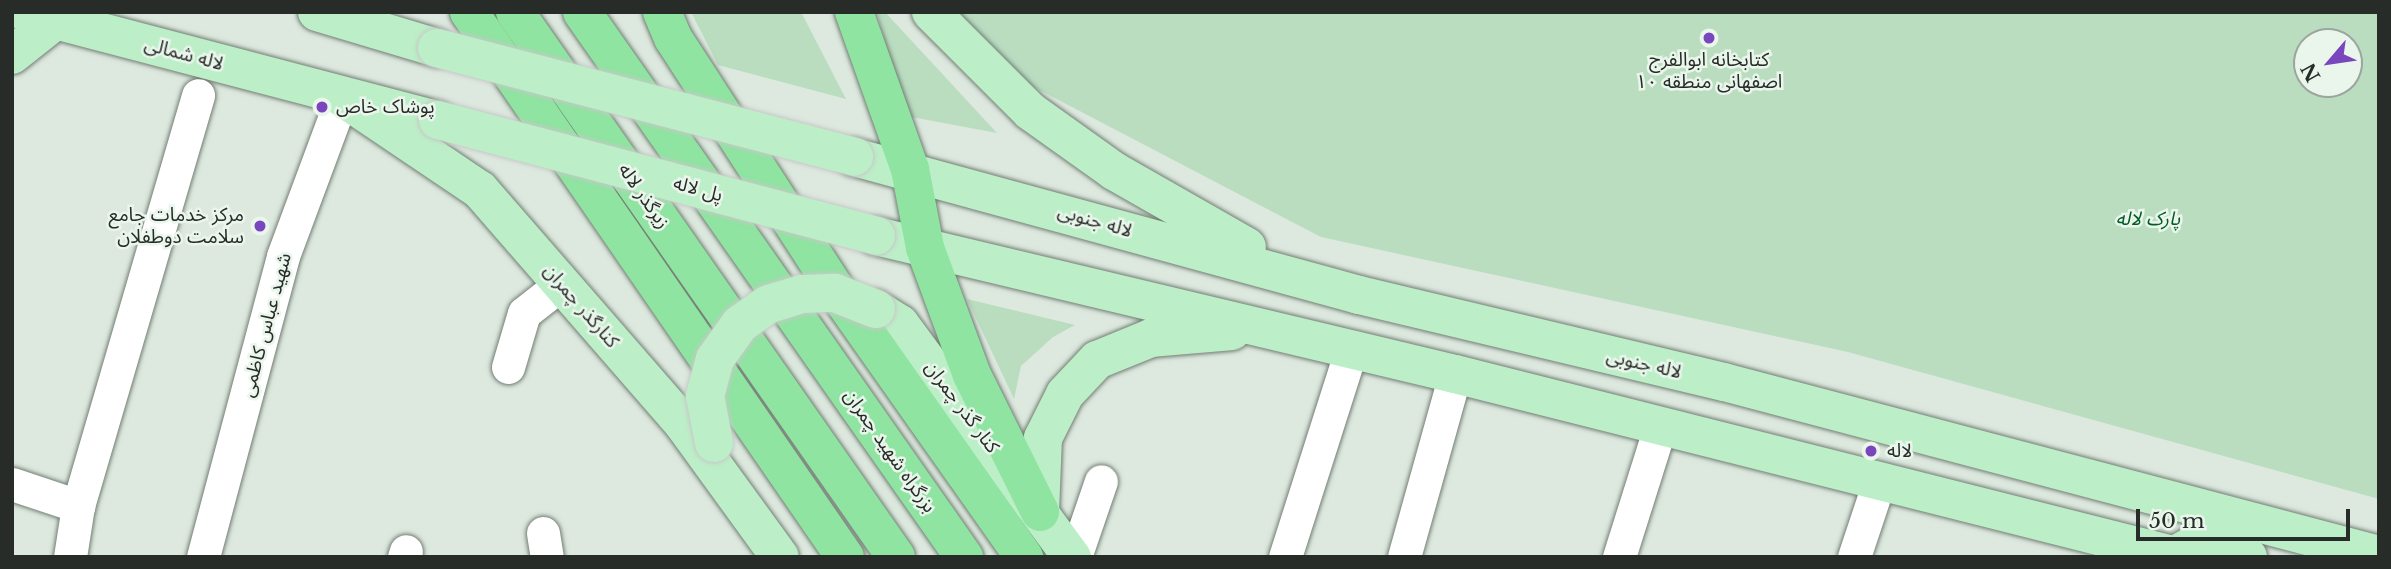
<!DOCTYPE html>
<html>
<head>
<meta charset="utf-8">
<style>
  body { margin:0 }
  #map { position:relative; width:2391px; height:569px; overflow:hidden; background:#dde9df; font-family:"Libre Baskerville","Noto Sans Arabic",serif }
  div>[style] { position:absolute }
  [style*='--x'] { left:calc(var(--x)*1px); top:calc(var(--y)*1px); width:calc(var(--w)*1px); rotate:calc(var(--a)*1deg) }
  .green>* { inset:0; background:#baddc0 }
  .roads { filter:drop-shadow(0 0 2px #737d74) drop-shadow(0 0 2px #737d74) }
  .minor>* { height:33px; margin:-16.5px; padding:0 16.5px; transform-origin:16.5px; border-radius:16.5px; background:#fff }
  .major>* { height:38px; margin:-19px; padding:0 19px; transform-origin:19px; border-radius:19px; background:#bcefc7 }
  .highway>* { height:38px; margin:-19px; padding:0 19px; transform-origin:19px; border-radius:19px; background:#8fe4a1 }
  .bridges { filter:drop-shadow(0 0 2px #c7c8c7) drop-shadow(0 0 2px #c7c8c7) }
  .major-bridge>* { height:38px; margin:-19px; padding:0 19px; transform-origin:19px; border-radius:19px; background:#bcefc7 }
  .dots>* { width:19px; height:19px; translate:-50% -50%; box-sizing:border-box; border:4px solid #eaf6ec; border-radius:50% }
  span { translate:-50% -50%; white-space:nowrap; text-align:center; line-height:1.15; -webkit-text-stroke:5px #eaf6ec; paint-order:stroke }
  .street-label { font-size:19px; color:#282c29 }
  .poi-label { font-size:19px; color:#282c29 }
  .left { translate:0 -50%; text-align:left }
  .right { translate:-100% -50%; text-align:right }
  .park-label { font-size:19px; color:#035b27; font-style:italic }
  .frame { position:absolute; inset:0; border:14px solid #282c29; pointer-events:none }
  .north { position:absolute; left:2293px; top:28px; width:70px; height:70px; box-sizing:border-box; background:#eaf6ec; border:2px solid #9ca59e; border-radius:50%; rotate:241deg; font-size:19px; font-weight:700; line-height:28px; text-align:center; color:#282c29 }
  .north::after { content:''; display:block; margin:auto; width:24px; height:32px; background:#7a46be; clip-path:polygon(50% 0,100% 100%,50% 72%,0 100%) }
  .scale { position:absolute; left:2136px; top:509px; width:214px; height:32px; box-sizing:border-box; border:4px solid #282c29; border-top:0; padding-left:9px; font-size:21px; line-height:24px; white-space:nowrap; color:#282c29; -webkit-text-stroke:5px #eaf6ec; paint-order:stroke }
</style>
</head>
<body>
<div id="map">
  <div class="green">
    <i style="clip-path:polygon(691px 12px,801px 12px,846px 99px,718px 65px)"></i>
    <i style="clip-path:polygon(877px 12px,885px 12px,997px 133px,906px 116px)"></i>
    <i style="clip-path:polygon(evenodd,958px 12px,2379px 12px,2379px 499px,1848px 352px,1321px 237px,1024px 82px,958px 12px,2307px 42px,2349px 42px,2349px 84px,2307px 84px,2307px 42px)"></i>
    <i style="clip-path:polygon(967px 299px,1075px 325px,1053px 337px,1021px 366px,1014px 399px)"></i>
  </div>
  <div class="roads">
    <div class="minor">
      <i style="--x:508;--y:367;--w:56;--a:-73.5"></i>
      <i style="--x:524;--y:313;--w:47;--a:-38.1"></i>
      <i style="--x:12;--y:484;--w:70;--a:18.4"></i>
      <i style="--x:543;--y:533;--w:24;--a:81"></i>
      <i style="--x:70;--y:557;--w:52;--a:-81.1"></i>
      <i style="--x:78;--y:506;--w:428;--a:-73.7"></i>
      <i style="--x:203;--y:557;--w:311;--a:-75.1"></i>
      <i style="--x:283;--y:256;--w:170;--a:-69.6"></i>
      <i style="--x:404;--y:557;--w:6;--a:-72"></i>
      <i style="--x:1075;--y:557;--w:80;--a:-71.1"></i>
      <i style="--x:1285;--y:557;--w:217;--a:-72.3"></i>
      <i style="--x:1404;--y:557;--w:190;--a:-74.4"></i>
      <i style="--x:1619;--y:557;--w:136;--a:-72.5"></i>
      <i style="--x:1854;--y:557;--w:79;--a:-71.6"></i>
    </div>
    <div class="major">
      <i style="--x:25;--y:12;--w:427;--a:14.7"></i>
      <i style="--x:317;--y:12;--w:125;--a:16.7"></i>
      <i style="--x:931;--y:12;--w:140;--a:45"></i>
      <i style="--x:1030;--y:111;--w:103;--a:35.5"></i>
      <i style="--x:1114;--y:171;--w:153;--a:29.7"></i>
      <i style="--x:12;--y:55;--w:56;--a:-38.5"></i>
      <i style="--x:342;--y:97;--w:166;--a:34"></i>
      <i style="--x:480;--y:190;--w:311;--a:49"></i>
      <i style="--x:684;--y:425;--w:163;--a:54"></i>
      <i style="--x:854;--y:157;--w:524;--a:15.28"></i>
      <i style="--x:1359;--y:295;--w:375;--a:13.4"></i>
      <i style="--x:1724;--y:382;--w:677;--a:14.8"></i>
      <i style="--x:876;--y:236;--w:595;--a:13.41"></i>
      <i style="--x:1455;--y:374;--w:749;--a:14.15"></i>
      <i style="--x:876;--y:309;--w:28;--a:32"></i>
      <i style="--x:900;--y:324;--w:290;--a:53.6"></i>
      <i style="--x:1040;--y:512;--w:74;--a:-87.7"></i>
      <i style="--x:1043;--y:438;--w:49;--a:-63.4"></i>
      <i style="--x:1065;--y:394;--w:47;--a:-46.7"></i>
      <i style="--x:1097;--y:360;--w:58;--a:-22.2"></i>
      <i style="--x:1151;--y:338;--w:81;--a:-4.9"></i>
      <i style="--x:2175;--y:555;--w:25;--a:-29"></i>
      <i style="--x:2197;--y:543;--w:53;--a:15.4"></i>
    </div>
    <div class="highway">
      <i style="--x:469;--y:12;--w:662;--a:55.4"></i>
      <i style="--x:515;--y:12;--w:665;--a:55.04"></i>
      <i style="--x:582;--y:12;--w:666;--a:54.97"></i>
      <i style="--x:662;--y:12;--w:28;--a:67"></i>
      <i style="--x:673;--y:38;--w:311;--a:57.1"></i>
      <i style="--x:842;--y:299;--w:316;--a:54.8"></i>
      <i style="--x:854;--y:12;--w:167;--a:70.4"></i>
      <i style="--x:910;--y:169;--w:80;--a:79.2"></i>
      <i style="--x:925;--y:248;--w:135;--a:69.7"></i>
      <i style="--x:972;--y:375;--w:153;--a:63.6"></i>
    </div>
  </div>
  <div class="bridges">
    <div class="major-bridge">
      <i style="--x:437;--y:48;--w:431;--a:14.6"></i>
      <i style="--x:438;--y:120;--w:453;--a:14.8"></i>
      <i style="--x:714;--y:443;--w:48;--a:-100.8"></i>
      <i style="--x:705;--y:396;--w:38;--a:-75"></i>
      <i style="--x:715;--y:359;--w:43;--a:-54.5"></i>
      <i style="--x:740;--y:324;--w:35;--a:-35"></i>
      <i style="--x:769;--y:304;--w:34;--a:-17"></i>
      <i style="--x:802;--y:294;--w:33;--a:-2"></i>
      <i style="--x:835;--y:293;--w:44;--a:21.3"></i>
    </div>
  </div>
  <div class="dots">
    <i style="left:1709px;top:38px;background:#7a46be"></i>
    <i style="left:322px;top:107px;background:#7a46be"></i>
    <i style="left:260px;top:226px;background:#7a46be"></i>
    <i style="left:1871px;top:451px;background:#7a46be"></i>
  </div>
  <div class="street-label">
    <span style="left:184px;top:54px;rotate:15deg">لاله شمالی</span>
    <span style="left:698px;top:189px;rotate:15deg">پل لاله</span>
    <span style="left:644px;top:196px;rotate:55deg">زیرگذر لاله</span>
    <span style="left:1095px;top:221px;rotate:16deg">لاله جنوبی</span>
    <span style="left:581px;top:306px;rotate:49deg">کنارگذر چمران</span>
    <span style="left:266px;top:325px;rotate:-75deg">شهید عباس کاظمی</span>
    <span style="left:1644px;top:364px;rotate:13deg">لاله جنوبی</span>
    <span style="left:962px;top:407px;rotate:53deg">کنار گذر چمران</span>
    <span style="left:890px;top:451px;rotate:55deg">بزرگراه شهید چمران</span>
  </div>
  <div class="poi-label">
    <span style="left:1709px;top:71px">کتابخانه ابوالفرج<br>اصفهانی منطقه ۱۰</span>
    <span class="left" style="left:336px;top:107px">پوشاک خاص</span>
    <span class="right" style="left:244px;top:226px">مرکز خدمات جامع<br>سلامت دوطفلان</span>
    <span class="left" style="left:1887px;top:451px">لاله</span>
  </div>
  <div class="park-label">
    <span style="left:2148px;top:219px">پارک لاله</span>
  </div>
  <div class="frame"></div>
  <div class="north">N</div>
  <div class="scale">50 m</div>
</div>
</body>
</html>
